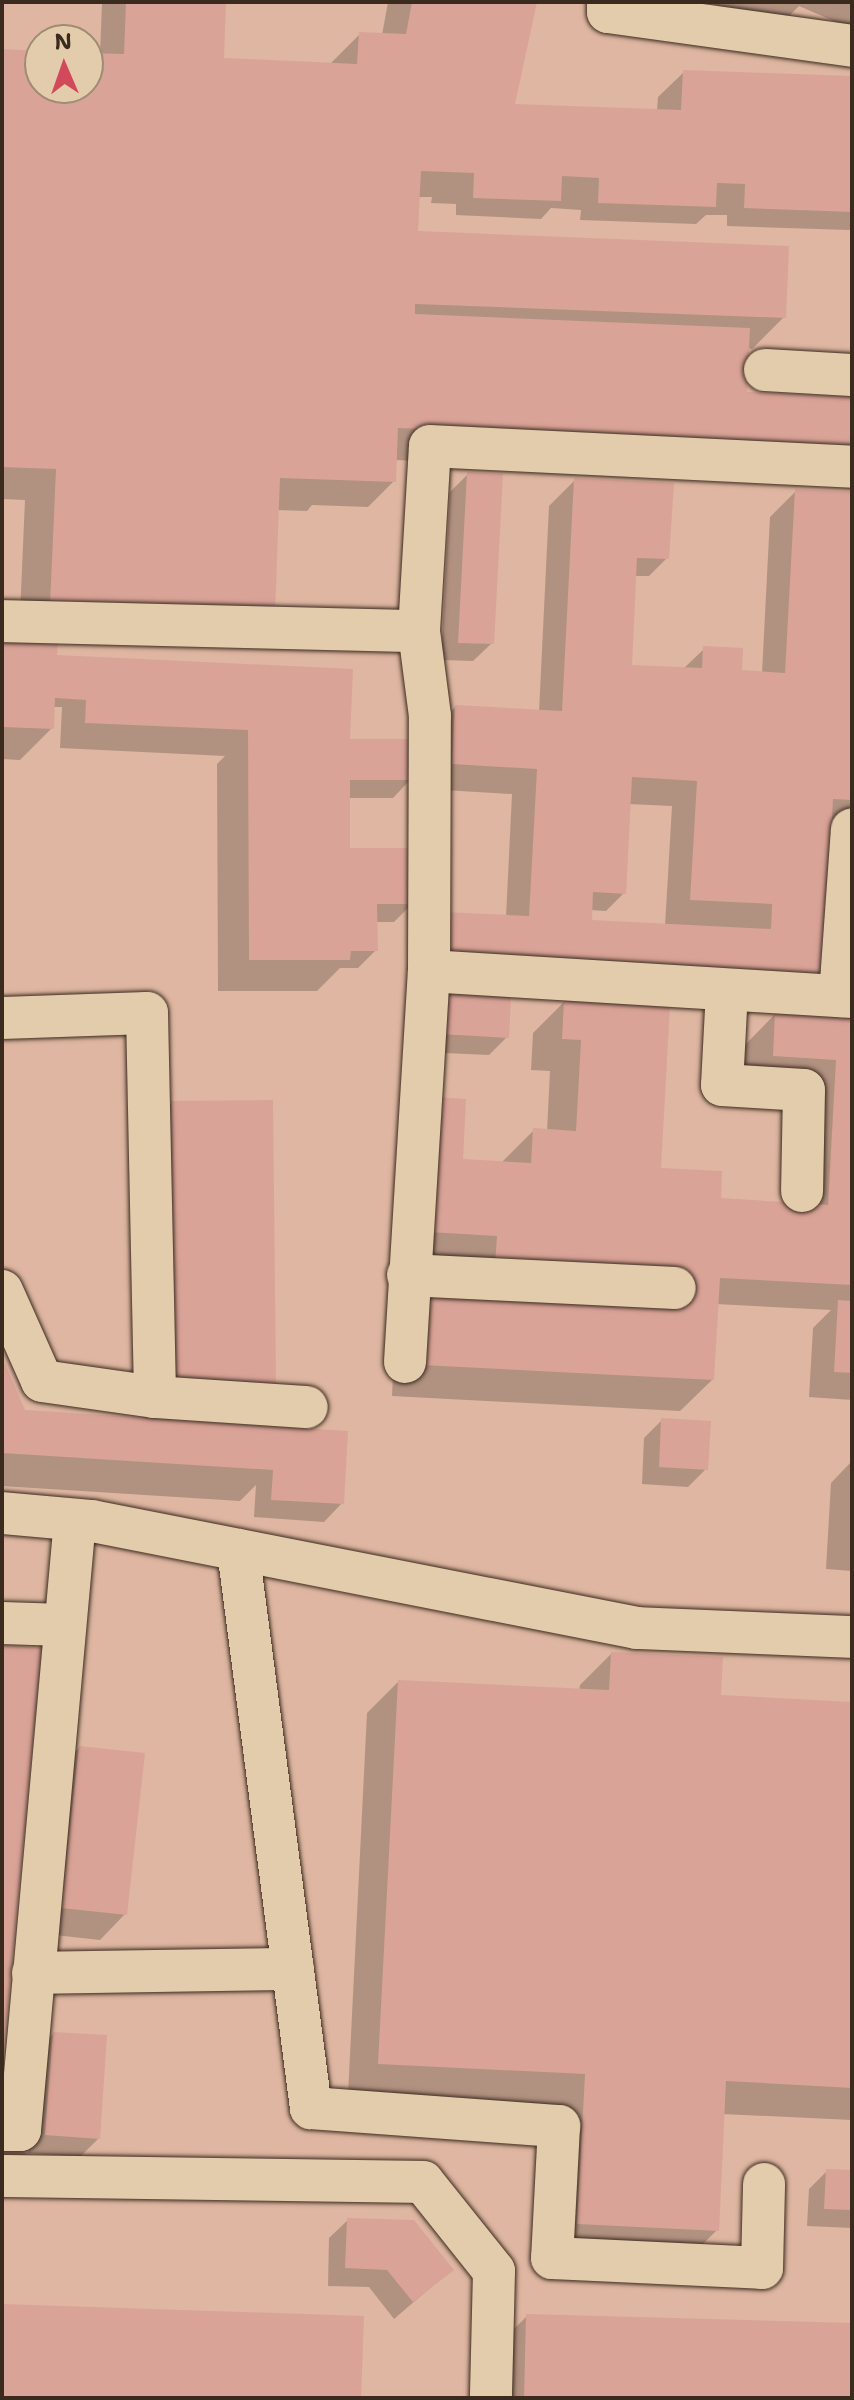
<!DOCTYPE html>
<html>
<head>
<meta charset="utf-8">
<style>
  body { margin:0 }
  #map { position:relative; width:854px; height:2400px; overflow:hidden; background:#e4c3a9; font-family:"Shantell Sans",sans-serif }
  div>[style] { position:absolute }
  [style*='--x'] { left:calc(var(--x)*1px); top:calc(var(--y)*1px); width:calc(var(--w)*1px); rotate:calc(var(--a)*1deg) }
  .built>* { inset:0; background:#deb6a1 }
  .shadow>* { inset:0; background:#0003 }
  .building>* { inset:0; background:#d9a397 }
  .roads { filter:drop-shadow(0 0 2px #3b2a1e) drop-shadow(0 0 2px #3b2a1e) }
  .minor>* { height:42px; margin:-21px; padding:0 21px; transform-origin:21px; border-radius:21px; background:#e3ccac }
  span { translate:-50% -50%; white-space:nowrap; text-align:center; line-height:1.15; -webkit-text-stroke:7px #e3ccac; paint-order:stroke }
  .frame { position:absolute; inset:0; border:4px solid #3b2a1e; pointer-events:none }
  .north { position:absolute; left:24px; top:24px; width:80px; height:80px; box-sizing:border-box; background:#e3ccac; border:2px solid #a08b73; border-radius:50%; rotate:358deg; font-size:22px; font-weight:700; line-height:32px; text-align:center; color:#3b2a1e }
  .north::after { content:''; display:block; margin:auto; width:28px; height:36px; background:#d1495b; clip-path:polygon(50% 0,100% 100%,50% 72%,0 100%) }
</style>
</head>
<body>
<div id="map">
  <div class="built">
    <i style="clip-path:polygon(evenodd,2px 2px,852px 2px,852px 2398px,2px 2398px,2px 2px,40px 40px,88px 40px,88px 88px,40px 88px,40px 40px)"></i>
  </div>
  <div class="shadow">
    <i style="clip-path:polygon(102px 2px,224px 2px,222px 60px,329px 65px,360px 34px,382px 35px,388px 2px,535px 2px,512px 106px,657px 111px,658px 97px,684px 72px,852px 78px,852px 227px,849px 230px,727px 226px,727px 215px,706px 215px,696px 224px,580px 220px,581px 210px,551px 208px,541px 219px,456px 215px,456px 204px,431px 203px,432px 197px,418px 197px,416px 237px,784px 317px,752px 349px,747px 348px,745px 394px,852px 399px,852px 478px,395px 460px,394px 481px,368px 507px,312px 505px,307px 511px,277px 510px,56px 637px,55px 660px,348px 744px,411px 779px,393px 798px,348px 798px,348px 853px,412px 904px,394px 922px,375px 922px,376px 950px,358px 968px,340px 968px,317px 991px,218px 991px,217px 764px,225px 756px,60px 748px,62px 707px,53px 707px,52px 728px,20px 760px,2px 759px,2px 636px,19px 637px,25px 500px,2px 499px,2px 52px,40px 53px,40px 88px,88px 88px,88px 55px,100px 55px)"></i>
    <i style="clip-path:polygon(708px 2px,852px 2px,852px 29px,799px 6px,774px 31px)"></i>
    <i style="clip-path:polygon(468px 474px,492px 643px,473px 661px,441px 660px,450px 492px)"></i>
    <i style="clip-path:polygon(evenodd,575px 480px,667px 558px,649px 576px,635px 576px,630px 667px,683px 669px,704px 649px,740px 672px,762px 673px,770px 517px,796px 491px,852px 494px,852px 832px,822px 973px,796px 999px,506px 917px,512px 794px,427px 789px,430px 733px,455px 707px,539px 712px,549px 506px,575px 480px,628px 804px,672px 806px,665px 926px,589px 922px,590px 910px,606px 911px,624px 893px,628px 804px)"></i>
    <i style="clip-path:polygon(564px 1002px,659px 1170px,719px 1200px,799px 1205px,806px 1090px,742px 1087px,745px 1045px,776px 1013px,852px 1017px,852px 1400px,809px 1397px,813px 1328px,831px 1310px,716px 1304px,712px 1380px,680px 1411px,392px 1396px,398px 1263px,461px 1161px,501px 1163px,534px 1130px,547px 1131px,550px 1071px,531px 1070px,533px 1033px)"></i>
    <i style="clip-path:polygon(425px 1014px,507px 1037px,489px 1055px,423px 1052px)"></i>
    <i style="clip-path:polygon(272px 1102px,171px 1421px,274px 1428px,342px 1503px,324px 1522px,254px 1517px,256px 1485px,240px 1501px,2px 1486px,2px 1362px,24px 1412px,143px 1419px,140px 1134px,172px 1103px)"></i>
    <i style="clip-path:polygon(662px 1420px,706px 1469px,688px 1487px,642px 1484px,644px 1438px)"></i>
    <i style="clip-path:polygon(852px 1461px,852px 1571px,826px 1569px,831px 1483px)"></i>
    <i style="clip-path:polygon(611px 1654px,718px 1697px,852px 1704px,852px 2120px,722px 2114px,717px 2230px,685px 2262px,547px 2255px,554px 2105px,348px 2095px,367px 1713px,398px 1682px,579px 1691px,580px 1685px)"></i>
    <i style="clip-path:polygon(79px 1748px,125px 1914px,100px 1940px,36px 1933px,54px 1773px)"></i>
    <i style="clip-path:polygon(53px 2034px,98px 2139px,80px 2157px,28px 2153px,35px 2052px)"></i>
    <i style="clip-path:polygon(827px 2171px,852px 2172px,852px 2228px,807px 2226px,809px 2189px)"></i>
    <i style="clip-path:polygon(348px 2220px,451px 2270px,394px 2319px,369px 2287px,328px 2286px,329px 2238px)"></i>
    <i style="clip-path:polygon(527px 2316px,852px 2325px,852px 2398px,494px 2398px,495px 2348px)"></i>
  </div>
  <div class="building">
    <i style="clip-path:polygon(126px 2px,226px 2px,224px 58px,357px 64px,359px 32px,406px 34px,412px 2px,537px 2px,515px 104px,681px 110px,683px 70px,852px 76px,852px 212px,744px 208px,745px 184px,717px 183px,716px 207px,598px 203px,599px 178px,562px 176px,561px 201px,473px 198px,474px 173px,421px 171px,418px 231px,789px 246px,786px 318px,415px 304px,415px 314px,750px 328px,747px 392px,852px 397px,852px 446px,398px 428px,396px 482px,280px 478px,275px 614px,50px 605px,56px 469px,2px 467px,2px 49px,40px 51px,40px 88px,88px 88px,88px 53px,124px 54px)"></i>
    <i style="clip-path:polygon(467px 472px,503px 474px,494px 644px,458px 643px)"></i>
    <i style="clip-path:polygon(evenodd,574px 478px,674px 483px,669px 559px,637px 558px,632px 665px,702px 668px,703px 646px,743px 648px,742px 670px,785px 673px,795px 489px,852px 492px,852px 800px,833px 799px,824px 974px,442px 954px,444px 912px,529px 916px,537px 769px,452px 764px,455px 705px,562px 711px,574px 478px,632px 777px,697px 781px,690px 900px,772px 904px,771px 929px,592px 920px,593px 892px,626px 894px,632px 777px)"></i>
    <i style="clip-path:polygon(2px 634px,58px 637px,57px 655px,353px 669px,350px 739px,413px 739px,413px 780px,350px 780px,350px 848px,414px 848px,414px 904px,377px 904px,378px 951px,351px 951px,350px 960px,249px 960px,248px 730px,85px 723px,86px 700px,55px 698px,54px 729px,2px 727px)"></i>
    <i style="clip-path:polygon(442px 993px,511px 997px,509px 1038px,440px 1034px)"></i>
    <i style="clip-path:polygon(564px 1000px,670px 1005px,661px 1168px,722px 1171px,721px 1198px,828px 1205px,836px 1060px,773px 1056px,775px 1011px,852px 1015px,852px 1285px,720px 1278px,714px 1380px,422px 1365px,426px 1295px,684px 1309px,686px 1276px,495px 1266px,497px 1236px,429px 1232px,437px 1097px,466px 1099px,463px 1159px,531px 1163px,533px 1128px,576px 1131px,581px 1040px,562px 1039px)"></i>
    <i style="clip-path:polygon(273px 1100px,276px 1386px,174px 1387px,171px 1101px)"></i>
    <i style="clip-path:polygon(838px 1300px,852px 1301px,852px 1373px,834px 1372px)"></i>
    <i style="clip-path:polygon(2px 1357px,25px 1410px,348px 1431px,344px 1504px,271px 1500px,273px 1470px,2px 1453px)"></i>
    <i style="clip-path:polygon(661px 1418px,711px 1421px,708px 1470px,659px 1467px)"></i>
    <i style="clip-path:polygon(2px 1645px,42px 1648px,4px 2042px,2px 2042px)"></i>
    <i style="clip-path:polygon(611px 1652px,723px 1657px,721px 1695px,852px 1702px,852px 2088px,726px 2081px,719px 2231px,577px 2224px,585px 2074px,378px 2064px,398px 1680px,609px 1690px)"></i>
    <i style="clip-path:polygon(79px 1746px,145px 1753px,127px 1915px,61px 1908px)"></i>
    <i style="clip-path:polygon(53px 2032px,107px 2035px,100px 2139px,45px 2135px)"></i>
    <i style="clip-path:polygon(826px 2169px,852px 2170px,852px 2210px,824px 2209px)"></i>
    <i style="clip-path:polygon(347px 2218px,414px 2220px,454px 2270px,413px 2302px,387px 2270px,345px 2268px)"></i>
    <i style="clip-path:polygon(2px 2304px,364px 2316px,361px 2398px,2px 2398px)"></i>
    <i style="clip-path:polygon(526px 2314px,852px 2323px,852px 2398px,524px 2398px)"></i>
  </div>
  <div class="roads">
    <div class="minor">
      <i style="--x:608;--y:2;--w:10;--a:90"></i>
      <i style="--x:608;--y:12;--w:246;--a:7.9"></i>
      <i style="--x:765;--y:370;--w:87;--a:3.3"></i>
      <i style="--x:2;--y:621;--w:417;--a:1.4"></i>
      <i style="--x:429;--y:971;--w:424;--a:3.5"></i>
      <i style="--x:727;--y:990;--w:95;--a:93"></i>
      <i style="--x:722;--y:1085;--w:82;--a:3.5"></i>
      <i style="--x:804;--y:1090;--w:101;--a:91.1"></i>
      <i style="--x:840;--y:996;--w:167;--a:-85.9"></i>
      <i style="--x:2;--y:1018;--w:145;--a:-2"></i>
      <i style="--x:147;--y:1013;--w:384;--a:88.8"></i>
      <i style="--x:408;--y:1275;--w:267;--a:2.8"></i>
      <i style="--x:2;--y:1291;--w:98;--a:66"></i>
      <i style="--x:42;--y:1381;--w:114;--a:8.1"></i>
      <i style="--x:155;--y:1397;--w:152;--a:3.8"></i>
      <i style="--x:405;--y:1362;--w:392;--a:-86.5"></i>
      <i style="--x:429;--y:971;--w:255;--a:-89.8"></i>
      <i style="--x:430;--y:716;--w:86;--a:-97.4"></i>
      <i style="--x:419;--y:631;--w:185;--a:-86.6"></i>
      <i style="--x:430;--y:446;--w:423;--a:2.8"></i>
      <i style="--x:2;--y:1513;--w:90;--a:5.1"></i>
      <i style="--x:92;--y:1521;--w:555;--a:11.11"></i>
      <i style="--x:637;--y:1628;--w:215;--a:2.4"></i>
      <i style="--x:238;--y:1550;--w:563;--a:82.55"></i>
      <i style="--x:311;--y:2108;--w:249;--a:4.2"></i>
      <i style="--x:559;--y:2126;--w:132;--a:93"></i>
      <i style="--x:552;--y:2258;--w:210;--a:2.7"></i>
      <i style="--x:762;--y:2268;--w:84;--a:-88.6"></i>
      <i style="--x:2;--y:1623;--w:62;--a:1.8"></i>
      <i style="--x:33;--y:1973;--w:260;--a:-0.9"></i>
      <i style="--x:2;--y:2130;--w:18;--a:0"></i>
      <i style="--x:20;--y:2130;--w:612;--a:-84.85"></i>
      <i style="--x:2;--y:2176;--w:421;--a:0.8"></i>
      <i style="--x:423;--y:2182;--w:114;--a:51.4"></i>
      <i style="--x:494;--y:2271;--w:127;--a:91.4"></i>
    </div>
  </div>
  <div class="frame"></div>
  <div class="north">N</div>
</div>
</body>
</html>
